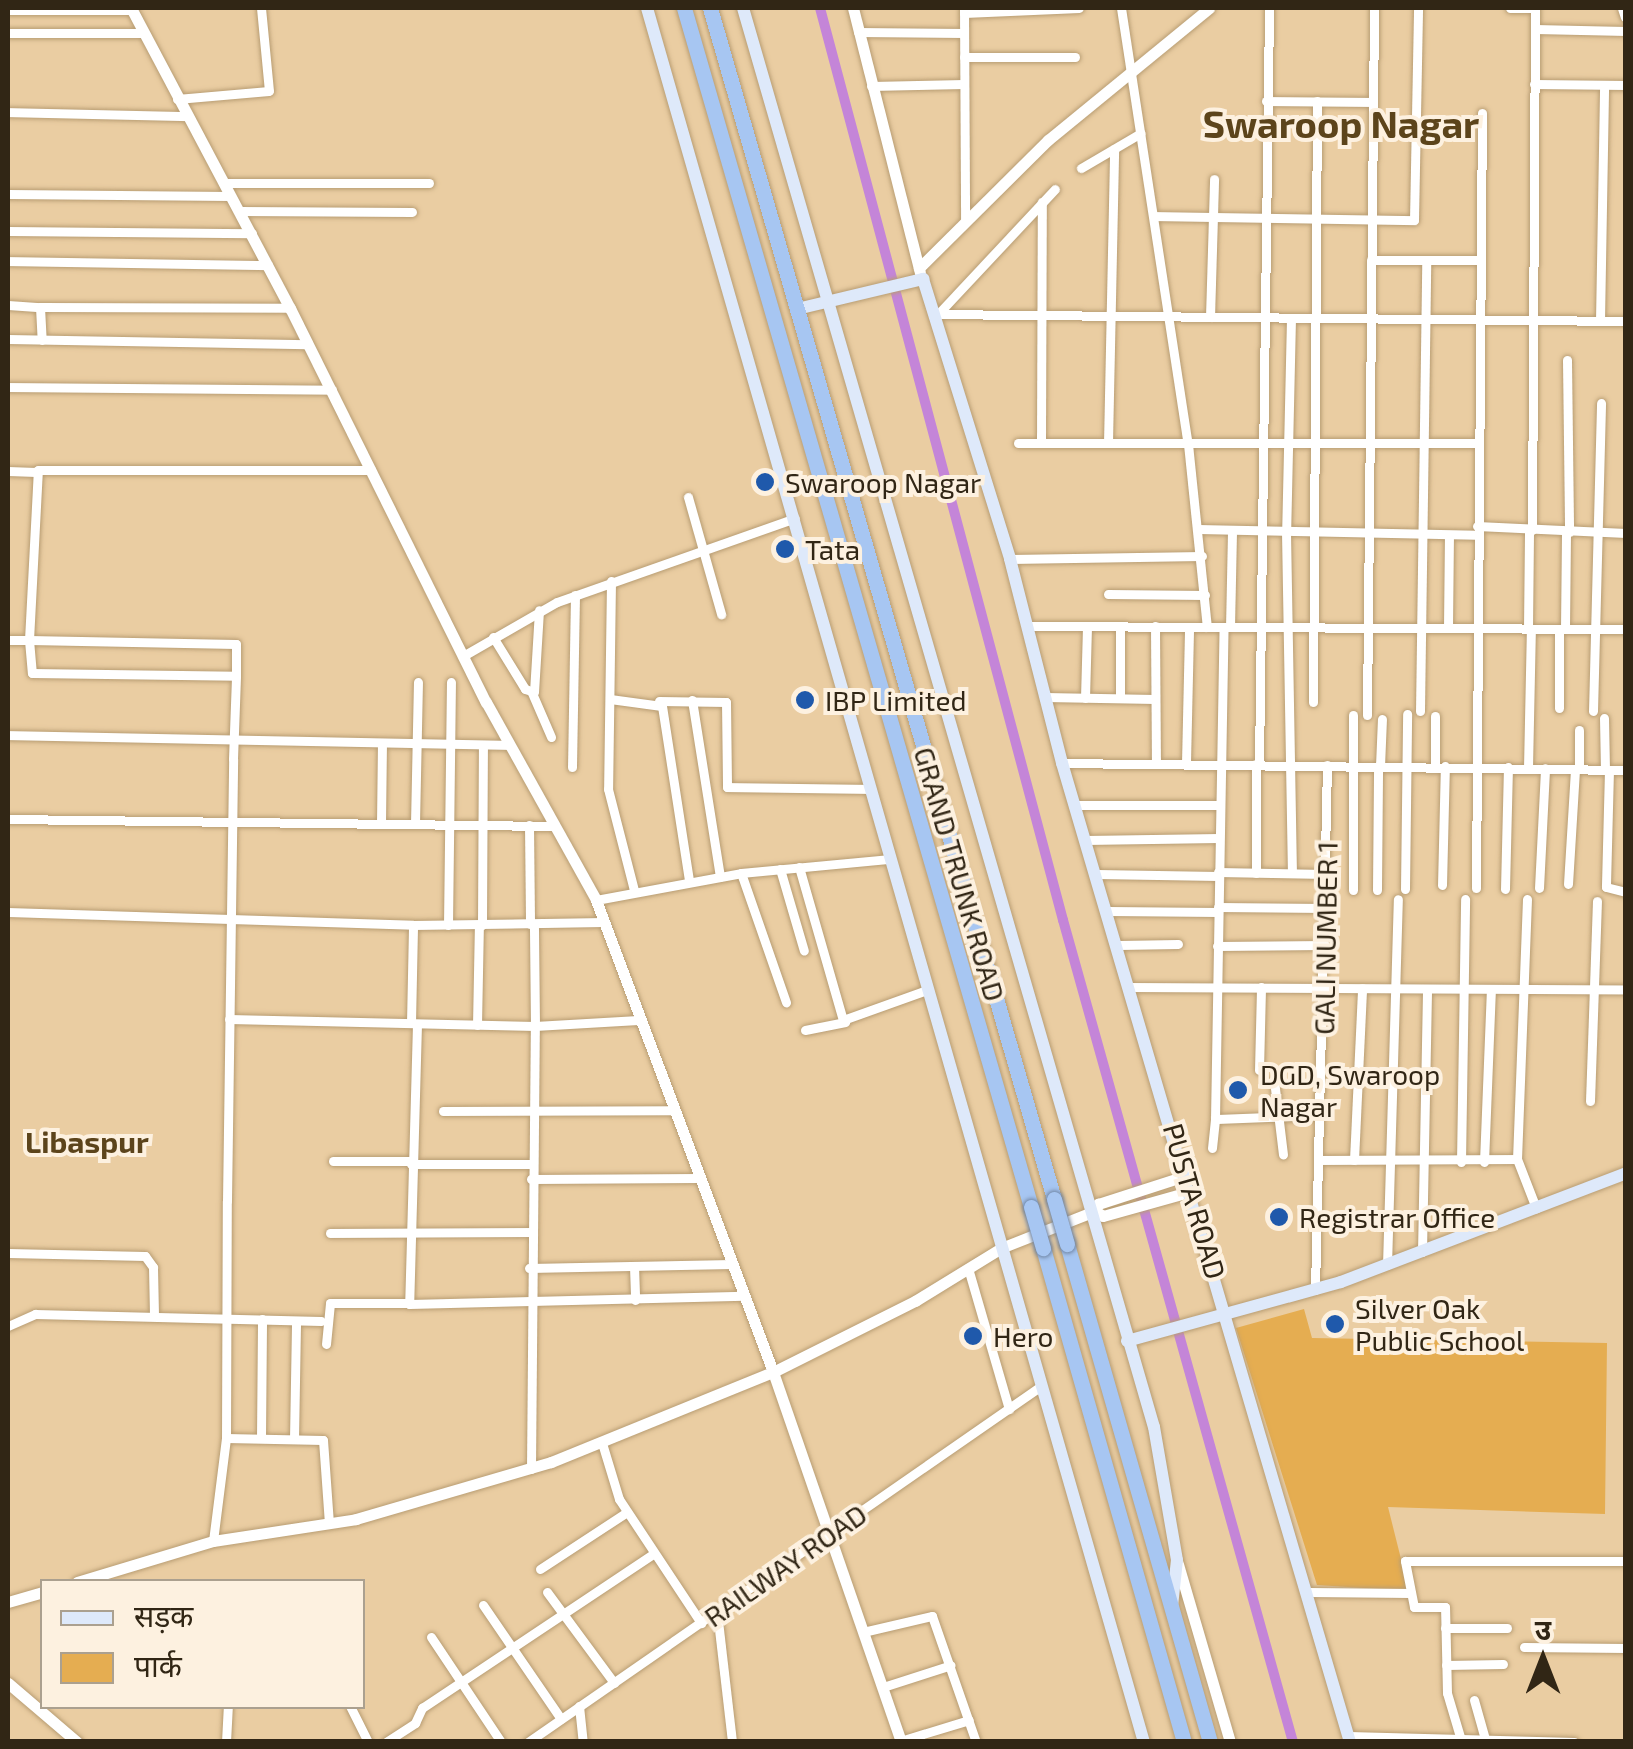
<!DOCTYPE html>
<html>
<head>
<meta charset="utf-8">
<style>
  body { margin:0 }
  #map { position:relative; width:1633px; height:1749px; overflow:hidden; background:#eacda2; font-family:"Exo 2","Noto Sans Devanagari",sans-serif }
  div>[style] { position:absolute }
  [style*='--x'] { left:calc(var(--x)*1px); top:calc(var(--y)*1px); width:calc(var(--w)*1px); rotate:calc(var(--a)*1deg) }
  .green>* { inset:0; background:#e5ad51 }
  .canal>* { height:10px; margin:-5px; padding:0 5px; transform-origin:5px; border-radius:5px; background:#c485d8 }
  .roads { filter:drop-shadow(0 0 2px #b89d73) drop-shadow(0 0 2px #b89d73) }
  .minor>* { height:9px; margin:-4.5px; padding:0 4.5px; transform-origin:4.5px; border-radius:4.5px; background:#fff }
  .tertiary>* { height:11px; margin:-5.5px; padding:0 5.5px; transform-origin:5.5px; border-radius:5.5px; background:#fff }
  .secondary>* { height:12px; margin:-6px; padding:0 6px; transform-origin:6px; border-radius:6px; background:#dee9fa }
  .trunk>* { height:15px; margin:-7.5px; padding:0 7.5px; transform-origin:7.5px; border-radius:7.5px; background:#a7c6f2 }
  .bridges { filter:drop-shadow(0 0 2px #6f84a2) drop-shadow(0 0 2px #6f84a2) }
  .trunk-bridge>* { height:15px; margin:-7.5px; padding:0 7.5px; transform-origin:7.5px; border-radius:7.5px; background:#a7c6f2 }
  .dots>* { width:28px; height:28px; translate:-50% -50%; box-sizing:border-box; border:5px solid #fdf1e0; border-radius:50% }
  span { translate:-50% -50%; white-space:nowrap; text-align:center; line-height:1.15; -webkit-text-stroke:8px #fdf1e0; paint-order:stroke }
  .poi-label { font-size:28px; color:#312615 }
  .left { translate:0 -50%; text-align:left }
  .street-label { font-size:28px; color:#312615 }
  .neighbourhood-label { font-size:30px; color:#5c441b; font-weight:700 }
  .district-label { font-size:38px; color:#5c441b; font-weight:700 }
  .frame { position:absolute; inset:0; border:10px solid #312615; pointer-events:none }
  .legend { position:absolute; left:40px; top:1579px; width:325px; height:130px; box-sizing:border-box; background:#fdf1e0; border:2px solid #aba08f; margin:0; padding:12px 18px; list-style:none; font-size:30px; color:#312615 }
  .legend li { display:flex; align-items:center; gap:20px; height:50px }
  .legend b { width:50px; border:2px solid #aba08f }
  .north { position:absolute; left:1493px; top:1609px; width:100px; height:100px; -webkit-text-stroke:8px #fdf1e0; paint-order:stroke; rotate:0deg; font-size:28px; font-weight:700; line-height:40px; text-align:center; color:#312615 }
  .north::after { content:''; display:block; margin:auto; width:35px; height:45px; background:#312615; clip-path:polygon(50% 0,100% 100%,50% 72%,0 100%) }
</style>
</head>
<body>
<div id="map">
  <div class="green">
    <i style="clip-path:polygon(1304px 1309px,1312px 1338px,1607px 1343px,1605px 1514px,1388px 1507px,1409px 1591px,1317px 1585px,1236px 1328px)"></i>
  </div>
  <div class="canal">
    <i style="--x:820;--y:8;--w:944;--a:75.08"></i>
    <i style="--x:1063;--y:920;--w:854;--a:74.37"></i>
  </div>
  <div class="roads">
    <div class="minor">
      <i style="--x:964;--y:8;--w:213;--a:89.7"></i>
      <i style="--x:1121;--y:8;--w:441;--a:81.3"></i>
      <i style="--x:1188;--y:444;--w:184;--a:84.1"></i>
      <i style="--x:1510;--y:8;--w:25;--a:0"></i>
      <i style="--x:8;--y:10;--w:124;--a:0"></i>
      <i style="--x:964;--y:13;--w:115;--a:-2.5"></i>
      <i style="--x:1535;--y:29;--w:91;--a:1.3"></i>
      <i style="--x:858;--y:32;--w:106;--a:0.5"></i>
      <i style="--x:8;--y:33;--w:136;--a:0"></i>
      <i style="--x:964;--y:57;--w:111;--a:0"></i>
      <i style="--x:1534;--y:84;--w:92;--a:0.6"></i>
      <i style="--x:871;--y:86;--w:93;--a:-1.2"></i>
      <i style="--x:177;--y:99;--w:92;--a:-5"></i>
      <i style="--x:269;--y:91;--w:83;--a:-95.5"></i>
      <i style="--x:1266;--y:101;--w:106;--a:0.5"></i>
      <i style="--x:8;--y:112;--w:179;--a:1.3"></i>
      <i style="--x:1081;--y:168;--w:69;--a:-30.3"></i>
      <i style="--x:223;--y:183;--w:206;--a:0"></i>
      <i style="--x:8;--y:194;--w:222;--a:0.5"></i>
      <i style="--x:239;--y:211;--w:173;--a:0.3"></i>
      <i style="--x:1155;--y:216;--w:259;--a:0.9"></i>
      <i style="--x:1414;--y:220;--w:212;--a:-88.9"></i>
      <i style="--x:8;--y:231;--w:244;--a:0.5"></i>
      <i style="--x:1371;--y:260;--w:109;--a:0"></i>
      <i style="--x:8;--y:261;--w:260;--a:0.9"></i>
      <i style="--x:8;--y:305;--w:32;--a:4"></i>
      <i style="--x:40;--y:307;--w:33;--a:87"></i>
      <i style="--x:40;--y:307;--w:250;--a:0.2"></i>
      <i style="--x:933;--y:314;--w:693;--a:0.58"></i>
      <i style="--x:938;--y:314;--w:171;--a:-46.9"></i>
      <i style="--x:1210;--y:317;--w:138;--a:-88.3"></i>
      <i style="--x:1291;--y:318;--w:214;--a:91.3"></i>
      <i style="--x:1286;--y:532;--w:341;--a:89"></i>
      <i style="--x:1600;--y:321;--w:236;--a:-89"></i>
      <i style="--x:8;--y:339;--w:300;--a:1"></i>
      <i style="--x:1567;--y:360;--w:172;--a:89.3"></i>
      <i style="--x:8;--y:387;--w:324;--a:0.5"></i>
      <i style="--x:1018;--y:443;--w:461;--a:0"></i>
      <i style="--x:1041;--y:443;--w:241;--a:-89.8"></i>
      <i style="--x:1108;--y:443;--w:294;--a:-88.8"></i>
      <i style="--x:8;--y:471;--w:28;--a:2"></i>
      <i style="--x:688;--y:497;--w:122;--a:74.2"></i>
      <i style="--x:1477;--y:526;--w:149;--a:2.7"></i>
      <i style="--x:1198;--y:529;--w:278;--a:1.2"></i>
      <i style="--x:1532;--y:530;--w:522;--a:-89.67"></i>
      <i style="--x:1010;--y:559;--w:192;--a:-0.9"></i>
      <i style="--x:611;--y:581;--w:208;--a:90.8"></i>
      <i style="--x:608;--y:789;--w:104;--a:75.6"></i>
      <i style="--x:1108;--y:594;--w:97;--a:0.6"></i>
      <i style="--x:1027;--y:626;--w:599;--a:0.29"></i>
      <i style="--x:1155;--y:626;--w:137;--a:89.6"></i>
      <i style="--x:1230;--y:627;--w:97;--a:-88.8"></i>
      <i style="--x:1448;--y:628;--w:93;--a:-89.4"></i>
      <i style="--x:1528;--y:629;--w:99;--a:-89.4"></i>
      <i style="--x:1559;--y:629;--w:79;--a:90"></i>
      <i style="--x:1565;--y:629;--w:97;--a:-89.4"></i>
      <i style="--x:493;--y:637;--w:61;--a:58.4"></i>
      <i style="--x:525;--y:689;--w:9;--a:18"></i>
      <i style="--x:534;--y:692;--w:82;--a:-86.5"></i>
      <i style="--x:8;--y:640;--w:21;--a:0"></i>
      <i style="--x:29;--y:640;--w:170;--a:-87"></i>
      <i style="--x:38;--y:470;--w:333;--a:0"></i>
      <i style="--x:463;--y:656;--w:108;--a:-29.9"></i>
      <i style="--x:557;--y:602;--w:252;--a:-19.4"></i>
      <i style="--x:532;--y:693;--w:48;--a:66.6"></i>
      <i style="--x:1045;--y:697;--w:110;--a:1"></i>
      <i style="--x:1085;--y:698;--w:72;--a:-88.4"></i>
      <i style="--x:1120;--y:698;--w:72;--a:-90"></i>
      <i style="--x:610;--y:699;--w:52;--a:7.7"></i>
      <i style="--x:662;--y:706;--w:177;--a:81.2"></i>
      <i style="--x:692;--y:700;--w:179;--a:81"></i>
      <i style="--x:659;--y:701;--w:67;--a:0.9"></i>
      <i style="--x:726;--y:702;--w:85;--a:89.3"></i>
      <i style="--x:727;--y:787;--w:143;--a:0.8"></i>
      <i style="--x:1313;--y:702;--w:601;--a:-89.62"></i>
      <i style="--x:1420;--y:711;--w:450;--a:-89.2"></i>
      <i style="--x:1593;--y:711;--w:308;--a:-88.5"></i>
      <i style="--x:1367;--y:715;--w:707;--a:-89.43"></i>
      <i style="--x:1604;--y:718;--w:52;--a:88.9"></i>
      <i style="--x:8;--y:735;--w:501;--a:1.14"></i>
      <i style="--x:1062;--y:763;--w:564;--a:0.71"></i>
      <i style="--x:1186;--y:763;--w:136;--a:-88.7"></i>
      <i style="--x:1259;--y:764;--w:756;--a:-89.24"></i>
      <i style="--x:1380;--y:766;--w:47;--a:-87.6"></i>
      <i style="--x:1435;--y:766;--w:50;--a:-90"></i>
      <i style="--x:572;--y:767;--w:172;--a:-89"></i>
      <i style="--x:1528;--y:768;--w:139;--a:-88.8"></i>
      <i style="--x:1579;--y:769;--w:39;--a:-90"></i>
      <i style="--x:1609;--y:770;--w:117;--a:91.5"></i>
      <i style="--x:1606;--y:887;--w:21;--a:14"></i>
      <i style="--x:1074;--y:805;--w:146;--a:0"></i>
      <i style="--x:8;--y:819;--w:544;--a:0.74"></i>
      <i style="--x:381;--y:823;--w:78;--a:-89.3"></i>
      <i style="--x:415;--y:824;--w:142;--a:-88.8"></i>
      <i style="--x:529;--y:825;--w:99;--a:89.4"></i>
      <i style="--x:1085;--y:840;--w:134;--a:-0.9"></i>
      <i style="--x:799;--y:867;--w:159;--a:74"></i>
      <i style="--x:843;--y:1020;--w:89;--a:-19.7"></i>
      <i style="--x:780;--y:869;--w:85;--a:73.7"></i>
      <i style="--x:1218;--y:872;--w:108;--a:1.1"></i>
      <i style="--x:741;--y:873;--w:137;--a:70.8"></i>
      <i style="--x:1256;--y:873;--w:109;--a:-90"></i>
      <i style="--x:1097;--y:874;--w:121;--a:0.9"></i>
      <i style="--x:1568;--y:884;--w:115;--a:-86.5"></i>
      <i style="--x:1442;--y:885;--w:119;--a:-88.6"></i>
      <i style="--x:1476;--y:888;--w:775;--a:-89.56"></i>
      <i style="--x:1539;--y:888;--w:120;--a:-87.1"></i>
      <i style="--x:1405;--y:889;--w:175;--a:-89.3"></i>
      <i style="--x:1505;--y:889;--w:122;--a:-88.6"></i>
      <i style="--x:1353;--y:890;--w:175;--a:-90"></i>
      <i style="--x:1377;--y:890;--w:124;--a:-89.5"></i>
      <i style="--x:1527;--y:899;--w:260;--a:92.2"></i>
      <i style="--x:1517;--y:1159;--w:53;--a:68.8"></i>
      <i style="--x:596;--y:900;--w:147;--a:-10.5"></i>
      <i style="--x:741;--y:873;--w:150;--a:-5.4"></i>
      <i style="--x:1218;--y:907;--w:107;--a:0.5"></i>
      <i style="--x:1108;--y:911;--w:110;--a:0.5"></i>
      <i style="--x:8;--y:912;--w:405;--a:1.8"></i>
      <i style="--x:413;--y:925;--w:191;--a:-0.9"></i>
      <i style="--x:448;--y:925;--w:243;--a:-89.3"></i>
      <i style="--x:482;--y:925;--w:180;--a:-89.7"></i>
      <i style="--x:1119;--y:945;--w:59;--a:-1"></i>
      <i style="--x:1217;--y:946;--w:108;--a:-0.5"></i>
      <i style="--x:1132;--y:987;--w:494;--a:0.3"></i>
      <i style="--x:229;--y:1019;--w:306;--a:1.3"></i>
      <i style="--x:535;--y:1026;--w:102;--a:-90.6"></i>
      <i style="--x:411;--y:1023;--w:98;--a:-88.8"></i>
      <i style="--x:417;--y:1024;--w:280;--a:91.6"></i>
      <i style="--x:409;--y:1304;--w:335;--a:-1.4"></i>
      <i style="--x:477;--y:1025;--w:100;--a:-88.9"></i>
      <i style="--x:805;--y:1030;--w:41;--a:-11.3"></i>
      <i style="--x:1259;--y:1070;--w:83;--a:-88.6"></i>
      <i style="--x:1274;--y:1080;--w:75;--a:83.1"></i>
      <i style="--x:1590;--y:1101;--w:200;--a:-88"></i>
      <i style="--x:443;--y:1111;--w:230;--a:-0.2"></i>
      <i style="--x:1215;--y:1119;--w:492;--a:-89"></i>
      <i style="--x:1212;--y:1148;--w:29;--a:-84"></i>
      <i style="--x:1215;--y:1119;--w:106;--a:-2.2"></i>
      <i style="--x:1321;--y:1160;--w:196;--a:-0.3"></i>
      <i style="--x:1354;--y:1160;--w:172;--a:-87.3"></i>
      <i style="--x:333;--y:1161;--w:79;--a:0"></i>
      <i style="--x:1461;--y:1162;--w:263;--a:-89.1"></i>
      <i style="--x:1484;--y:1162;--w:173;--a:-87.7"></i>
      <i style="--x:411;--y:1164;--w:120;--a:0"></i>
      <i style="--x:531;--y:1179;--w:168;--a:-0.3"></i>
      <i style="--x:330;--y:1233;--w:200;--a:-0.3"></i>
      <i style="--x:1422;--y:1252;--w:263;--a:-88.9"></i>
      <i style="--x:8;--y:1253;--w:137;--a:1.3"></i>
      <i style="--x:145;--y:1256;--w:14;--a:54"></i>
      <i style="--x:153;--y:1267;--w:48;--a:88.8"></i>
      <i style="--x:1387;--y:1265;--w:366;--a:-88.3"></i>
      <i style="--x:634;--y:1266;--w:34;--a:88"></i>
      <i style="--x:529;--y:1268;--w:203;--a:-1.1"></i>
      <i style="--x:968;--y:1268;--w:147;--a:73.8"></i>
      <i style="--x:1315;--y:1290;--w:525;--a:-88.69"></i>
      <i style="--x:8;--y:1326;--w:30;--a:-24"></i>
      <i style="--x:35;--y:1314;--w:286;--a:1.4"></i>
      <i style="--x:326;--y:1344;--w:41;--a:-84.4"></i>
      <i style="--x:330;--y:1303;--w:78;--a:0"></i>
      <i style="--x:226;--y:1438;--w:97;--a:1.2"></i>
      <i style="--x:323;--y:1440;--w:84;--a:85.9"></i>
      <i style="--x:261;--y:1438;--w:119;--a:-89.5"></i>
      <i style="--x:294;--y:1439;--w:118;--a:-89"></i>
      <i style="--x:602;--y:1443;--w:59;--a:73.1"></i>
      <i style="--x:619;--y:1499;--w:149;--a:56.5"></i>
      <i style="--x:531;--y:1469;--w:443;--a:-89.5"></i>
      <i style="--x:535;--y:1026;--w:103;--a:-3.3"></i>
      <i style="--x:213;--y:1541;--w:104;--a:-82.8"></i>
      <i style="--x:226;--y:1438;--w:237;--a:-89.8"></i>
      <i style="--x:227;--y:1201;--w:442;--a:-89.2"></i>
      <i style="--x:233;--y:759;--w:83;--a:-87.9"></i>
      <i style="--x:236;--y:676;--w:32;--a:-90"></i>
      <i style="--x:236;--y:644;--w:207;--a:-178.9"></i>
      <i style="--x:29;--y:640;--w:33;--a:85"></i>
      <i style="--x:32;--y:673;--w:204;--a:0.8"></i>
      <i style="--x:540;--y:1569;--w:104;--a:-33.2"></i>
      <i style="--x:547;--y:1592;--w:113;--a:53.6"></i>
      <i style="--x:1308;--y:1592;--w:103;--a:0.6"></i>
      <i style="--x:483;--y:1605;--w:138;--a:55.6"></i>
      <i style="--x:717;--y:1612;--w:131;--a:83.4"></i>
      <i style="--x:1445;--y:1628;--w:62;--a:0"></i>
      <i style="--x:863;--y:1632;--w:71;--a:-13.1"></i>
      <i style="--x:932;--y:1616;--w:133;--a:70.8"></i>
      <i style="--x:431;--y:1637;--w:126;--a:56.3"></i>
      <i style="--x:1524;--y:1647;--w:102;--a:0.6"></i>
      <i style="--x:1446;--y:1665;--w:57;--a:-1"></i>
      <i style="--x:883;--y:1687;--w:71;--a:-17.9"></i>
      <i style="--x:1474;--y:1700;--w:41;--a:74.2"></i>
      <i style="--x:350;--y:1706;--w:40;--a:63.4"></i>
      <i style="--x:579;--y:1706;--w:36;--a:84"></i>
      <i style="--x:1349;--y:1736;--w:225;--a:1.5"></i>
      <i style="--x:1461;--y:1740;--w:49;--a:-106.6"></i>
      <i style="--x:1447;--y:1693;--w:86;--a:-91.3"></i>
      <i style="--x:1445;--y:1607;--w:31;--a:180"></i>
      <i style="--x:1414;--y:1607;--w:47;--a:-101.1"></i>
      <i style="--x:1405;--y:1561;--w:221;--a:0"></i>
      <i style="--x:226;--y:1742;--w:36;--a:-87"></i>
      <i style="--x:386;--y:1742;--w:35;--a:-33"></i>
      <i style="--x:415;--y:1723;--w:17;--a:-65"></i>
      <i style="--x:422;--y:1708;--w:279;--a:-33.7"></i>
      <i style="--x:528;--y:1742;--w:624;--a:-34.76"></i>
      <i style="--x:897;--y:1742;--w:75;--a:-17"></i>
    </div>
    <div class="tertiary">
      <i style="--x:131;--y:8;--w:340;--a:62.1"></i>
      <i style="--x:290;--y:308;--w:440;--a:63.6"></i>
      <i style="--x:486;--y:702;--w:227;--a:60.9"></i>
      <i style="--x:596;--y:900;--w:504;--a:69.44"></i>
      <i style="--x:773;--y:1372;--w:392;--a:70.9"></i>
      <i style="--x:853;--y:8;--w:273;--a:75.8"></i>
      <i style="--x:1623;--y:8;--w:9;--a:72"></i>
      <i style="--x:919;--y:268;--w:182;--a:-44.8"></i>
      <i style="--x:1048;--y:140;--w:208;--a:-39.3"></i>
      <i style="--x:1095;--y:1211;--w:9;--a:32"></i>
      <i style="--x:1103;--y:1216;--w:92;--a:-15.7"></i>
      <i style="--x:1178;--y:1564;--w:185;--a:73.7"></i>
      <i style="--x:77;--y:1582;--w:142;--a:-16.8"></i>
      <i style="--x:213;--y:1541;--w:145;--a:-8.7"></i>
      <i style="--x:356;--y:1519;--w:203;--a:-16.3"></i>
      <i style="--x:551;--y:1462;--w:240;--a:-22.1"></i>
      <i style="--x:773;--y:1372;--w:159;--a:-26.6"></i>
      <i style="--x:915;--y:1301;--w:101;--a:-31.6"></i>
      <i style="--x:1001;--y:1248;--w:101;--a:-21.5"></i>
      <i style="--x:1095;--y:1211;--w:8;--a:-67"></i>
      <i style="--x:1098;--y:1204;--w:95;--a:-17.9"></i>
      <i style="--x:8;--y:1602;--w:35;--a:-16"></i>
      <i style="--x:8;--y:1683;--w:91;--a:40.5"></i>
    </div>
    <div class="secondary">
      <i style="--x:647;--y:8;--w:1804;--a:74.01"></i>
      <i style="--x:743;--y:8;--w:1477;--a:73.85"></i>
      <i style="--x:1154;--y:1427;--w:135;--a:80.2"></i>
      <i style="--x:1177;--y:1560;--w:46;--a:96.2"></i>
      <i style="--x:797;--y:309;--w:130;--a:-13.4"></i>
      <i style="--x:923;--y:279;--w:293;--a:72.7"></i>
      <i style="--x:1010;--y:559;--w:211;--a:75.7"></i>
      <i style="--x:1062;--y:763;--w:1020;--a:73.61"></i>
      <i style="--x:1127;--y:1341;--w:222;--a:-15.4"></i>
      <i style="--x:1341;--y:1282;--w:305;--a:-20.9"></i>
    </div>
    <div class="trunk">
      <i style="--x:684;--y:8;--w:1248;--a:73.86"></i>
      <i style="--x:710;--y:8;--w:1240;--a:73.89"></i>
      <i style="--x:1067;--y:1244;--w:518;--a:73.98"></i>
      <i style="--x:1043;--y:1248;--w:514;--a:74.07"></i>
    </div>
  </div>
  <div class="bridges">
    <div class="trunk-bridge">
      <i style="--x:1054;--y:1199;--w:47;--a:73.9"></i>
      <i style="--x:1031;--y:1207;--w:43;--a:73.7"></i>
    </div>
  </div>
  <div class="dots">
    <i style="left:765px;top:482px;background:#1f59ab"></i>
    <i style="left:785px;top:549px;background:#1f59ab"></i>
    <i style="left:805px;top:700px;background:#1f59ab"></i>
    <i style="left:1238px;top:1090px;background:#1f59ab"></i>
    <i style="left:1279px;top:1217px;background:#1f59ab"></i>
    <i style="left:1335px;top:1324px;background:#1f59ab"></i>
    <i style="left:973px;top:1336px;background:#1f59ab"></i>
  </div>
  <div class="poi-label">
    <span class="left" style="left:785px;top:482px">Swaroop Nagar</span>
    <span class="left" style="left:805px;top:549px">Tata</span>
    <span class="left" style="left:825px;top:700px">IBP Limited</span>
    <span class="left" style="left:1260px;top:1090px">DGD, Swaroop<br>Nagar</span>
    <span class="left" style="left:1299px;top:1217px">Registrar Office</span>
    <span class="left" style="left:1355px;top:1324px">Silver Oak<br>Public School</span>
    <span class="left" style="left:993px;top:1336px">Hero</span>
  </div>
  <div class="street-label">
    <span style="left:960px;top:874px;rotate:74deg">GRAND TRUNK ROAD</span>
    <span style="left:1325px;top:938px;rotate:-89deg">GALI NUMBER 1</span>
    <span style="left:1195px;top:1201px;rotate:74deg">PUSTA ROAD</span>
    <span style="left:785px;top:1565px;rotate:-35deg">RAILWAY ROAD</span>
  </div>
  <div class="neighbourhood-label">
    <span style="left:87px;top:1141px">Libaspur</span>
  </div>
  <div class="district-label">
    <span style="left:1341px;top:124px">Swaroop Nagar</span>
  </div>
  <div class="frame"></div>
  <ul class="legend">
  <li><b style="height:12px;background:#dee9fa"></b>सड़क</li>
  <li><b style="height:28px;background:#e5ad51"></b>पार्क</li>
  </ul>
  <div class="north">उ</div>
</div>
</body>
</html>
